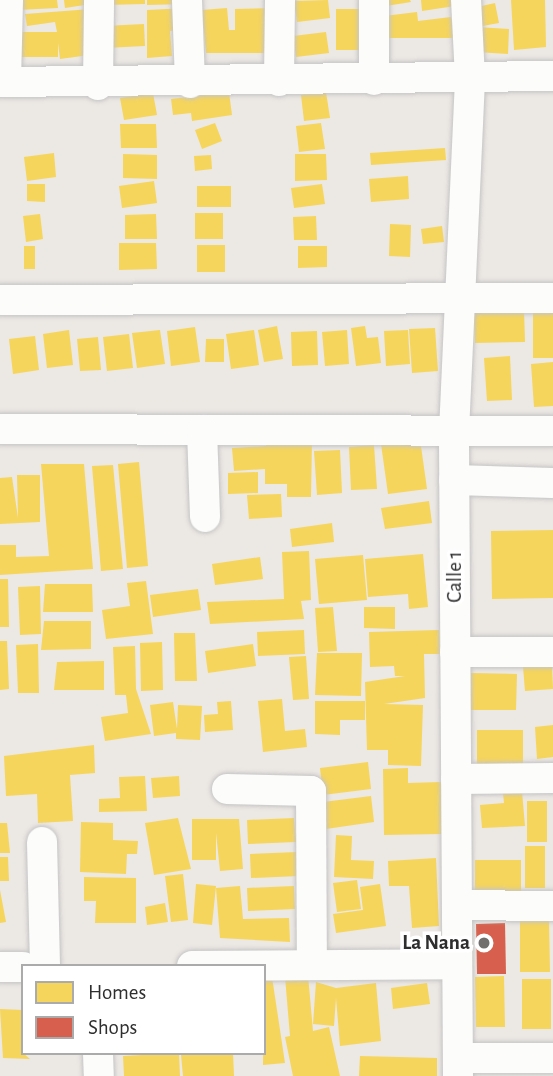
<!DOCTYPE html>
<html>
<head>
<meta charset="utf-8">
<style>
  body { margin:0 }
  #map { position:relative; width:553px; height:1076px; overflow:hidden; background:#ece8e4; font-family:"Alegreya Sans",sans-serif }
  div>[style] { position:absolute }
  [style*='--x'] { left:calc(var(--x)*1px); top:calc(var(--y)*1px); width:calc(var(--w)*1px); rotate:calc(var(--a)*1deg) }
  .homes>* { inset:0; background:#f6d55c }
  .shops>* { inset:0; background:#d6604d }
  .roads { filter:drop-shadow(0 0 2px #c5c4c5) drop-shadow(0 0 2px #c5c4c5) }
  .minor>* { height:30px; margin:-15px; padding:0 15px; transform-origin:15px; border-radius:15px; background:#fcfcfb }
  .dots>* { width:19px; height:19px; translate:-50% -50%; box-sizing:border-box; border:4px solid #fff; border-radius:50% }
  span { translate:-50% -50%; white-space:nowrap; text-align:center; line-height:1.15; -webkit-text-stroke:7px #fff; paint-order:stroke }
  .street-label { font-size:21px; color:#2e2e2e }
  .poi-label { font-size:21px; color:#2e2e2e; font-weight:700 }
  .right { translate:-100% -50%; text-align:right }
  .legend { position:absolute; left:21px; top:964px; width:245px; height:91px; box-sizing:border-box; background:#fff; border:2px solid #ababab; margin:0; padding:9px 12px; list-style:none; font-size:21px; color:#2e2e2e }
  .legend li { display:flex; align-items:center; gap:14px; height:35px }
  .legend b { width:35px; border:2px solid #ababab }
</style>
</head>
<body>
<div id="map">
  <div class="homes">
    <i style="clip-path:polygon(18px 0,57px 0,58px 8px,18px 10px)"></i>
    <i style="clip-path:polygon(64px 0,97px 0,98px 3px,65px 8px)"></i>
    <i style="clip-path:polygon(105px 0,145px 0,145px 4px,105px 5px)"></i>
    <i style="clip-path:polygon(147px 0,187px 0,187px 4px,147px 5px)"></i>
    <i style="clip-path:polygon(328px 0,330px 18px,297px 22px,294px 1px)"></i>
    <i style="clip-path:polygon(385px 0,410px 0,411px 2px,386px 6px)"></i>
    <i style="clip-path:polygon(421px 0,455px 0,455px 6px,422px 11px)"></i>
    <i style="clip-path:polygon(511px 0,545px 0,546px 47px,514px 50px)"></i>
    <i style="clip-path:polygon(495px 3px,499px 23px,477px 27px,473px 8px)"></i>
    <i style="clip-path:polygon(187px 8px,188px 30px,170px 31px,172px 56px,147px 58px,147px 10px)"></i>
    <i style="clip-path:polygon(227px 8px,229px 30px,235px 30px,235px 9px,274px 8px,274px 53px,206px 53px,202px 10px)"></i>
    <i style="clip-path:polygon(91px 9px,97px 54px,60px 59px,58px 43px,58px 57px,17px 57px,17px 32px,57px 32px,55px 22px,27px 26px,25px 14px)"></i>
    <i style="clip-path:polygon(336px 9px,362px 9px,363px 50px,336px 50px)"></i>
    <i style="clip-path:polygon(417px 12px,418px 21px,451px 17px,454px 38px,387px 38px,384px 16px)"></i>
    <i style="clip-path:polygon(144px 24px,145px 46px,105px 48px,104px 26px)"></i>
    <i style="clip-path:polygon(477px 27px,509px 29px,508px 54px,476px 52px)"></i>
    <i style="clip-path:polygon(326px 32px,329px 53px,296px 57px,293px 36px)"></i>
    <i style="clip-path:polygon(229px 92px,232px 115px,192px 121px,191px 113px,173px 115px,171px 99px)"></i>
    <i style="clip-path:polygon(326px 92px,330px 118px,304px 121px,301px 95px)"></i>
    <i style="clip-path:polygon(153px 93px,157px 115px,124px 120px,120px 98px)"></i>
    <i style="clip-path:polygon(215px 123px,222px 141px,202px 149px,195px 130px)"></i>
    <i style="clip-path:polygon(321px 123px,325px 149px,299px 152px,296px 126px)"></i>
    <i style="clip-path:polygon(120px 124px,156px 124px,157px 148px,121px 148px)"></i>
    <i style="clip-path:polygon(445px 148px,446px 160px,371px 165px,370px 153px)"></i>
    <i style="clip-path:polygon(54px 153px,56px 177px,27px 181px,24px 157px)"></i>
    <i style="clip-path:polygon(123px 154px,157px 155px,157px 179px,123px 178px)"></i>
    <i style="clip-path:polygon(295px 154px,326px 154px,327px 180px,295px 181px)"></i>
    <i style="clip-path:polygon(211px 155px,212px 169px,195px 171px,194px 156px)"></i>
    <i style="clip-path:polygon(408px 176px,409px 199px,371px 202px,369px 179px)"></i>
    <i style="clip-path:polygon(154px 181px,157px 203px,122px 208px,119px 186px)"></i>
    <i style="clip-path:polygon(27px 184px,45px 184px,45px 202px,27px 201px)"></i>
    <i style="clip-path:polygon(322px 184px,325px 204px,294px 208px,291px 188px)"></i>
    <i style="clip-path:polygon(197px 186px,231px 186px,231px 207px,197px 207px)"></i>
    <i style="clip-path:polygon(195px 213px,223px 213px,223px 239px,195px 239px)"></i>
    <i style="clip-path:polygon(40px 214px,43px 239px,26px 242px,23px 216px)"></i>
    <i style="clip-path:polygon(156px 214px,157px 239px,125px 239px,125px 215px)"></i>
    <i style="clip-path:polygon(316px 216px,317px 240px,294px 240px,293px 217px)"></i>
    <i style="clip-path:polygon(390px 224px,411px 225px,410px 257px,389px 256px)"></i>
    <i style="clip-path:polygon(442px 226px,444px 242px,423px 244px,421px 229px)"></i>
    <i style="clip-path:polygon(119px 243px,156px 243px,157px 269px,119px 270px)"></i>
    <i style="clip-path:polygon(197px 245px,225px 245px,225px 272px,197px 272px)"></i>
    <i style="clip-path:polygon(24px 246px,35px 246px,35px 269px,24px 269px)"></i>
    <i style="clip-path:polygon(298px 246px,327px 246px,327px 267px,298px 268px)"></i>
    <i style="clip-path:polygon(533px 308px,553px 308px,553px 358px,533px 358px)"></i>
    <i style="clip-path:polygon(524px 310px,525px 342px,475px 343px,474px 312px)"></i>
    <i style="clip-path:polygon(277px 326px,283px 359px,264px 362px,258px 330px)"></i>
    <i style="clip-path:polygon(365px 326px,367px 338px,378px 337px,381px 363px,356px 366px,351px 328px)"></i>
    <i style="clip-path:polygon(195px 327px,200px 362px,171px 366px,167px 331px)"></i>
    <i style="clip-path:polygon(435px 328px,438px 371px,412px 373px,409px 329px)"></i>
    <i style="clip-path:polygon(69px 330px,73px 365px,47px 368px,43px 334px)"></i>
    <i style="clip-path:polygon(160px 330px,165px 364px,137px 368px,132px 333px)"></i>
    <i style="clip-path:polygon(254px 330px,259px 365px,231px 369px,226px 334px)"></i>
    <i style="clip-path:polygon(347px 330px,349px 364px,325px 366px,322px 332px)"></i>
    <i style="clip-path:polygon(408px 330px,410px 364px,386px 366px,384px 331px)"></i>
    <i style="clip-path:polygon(317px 331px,318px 365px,292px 366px,291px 332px)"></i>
    <i style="clip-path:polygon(129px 334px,133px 368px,107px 371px,103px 337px)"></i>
    <i style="clip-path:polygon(35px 336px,39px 370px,13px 374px,9px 339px)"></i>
    <i style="clip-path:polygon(98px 337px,101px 370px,80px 371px,77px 339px)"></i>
    <i style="clip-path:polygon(206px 339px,224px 339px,224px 362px,205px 362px)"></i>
    <i style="clip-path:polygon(510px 356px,512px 400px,487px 401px,484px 358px)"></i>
    <i style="clip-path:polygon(553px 362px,553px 406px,534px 407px,531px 364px)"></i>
    <i style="clip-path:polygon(420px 439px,427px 489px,388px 494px,381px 444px)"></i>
    <i style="clip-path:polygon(266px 440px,312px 440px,311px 497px,287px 497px,287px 484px,265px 484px,265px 469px,234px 471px,232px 448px,266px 446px)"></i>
    <i style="clip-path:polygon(374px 445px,377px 489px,351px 490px,349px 447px)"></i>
    <i style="clip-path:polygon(340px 450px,342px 493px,317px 495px,314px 451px)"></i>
    <i style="clip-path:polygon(139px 462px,148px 566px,127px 568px,118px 464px)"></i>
    <i style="clip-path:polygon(41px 464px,84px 464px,93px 569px,0 575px,0 545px,16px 545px,16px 557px,49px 556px)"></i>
    <i style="clip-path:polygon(113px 465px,123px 569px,101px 571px,92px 466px)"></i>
    <i style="clip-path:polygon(258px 472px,258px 493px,228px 494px,228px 473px)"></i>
    <i style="clip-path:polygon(17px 475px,40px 475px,40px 522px,0 524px,0 478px,12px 477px,18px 518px)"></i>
    <i style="clip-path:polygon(281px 494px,282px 517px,249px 519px,247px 495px)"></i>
    <i style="clip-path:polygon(429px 501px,432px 523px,385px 529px,381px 508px)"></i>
    <i style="clip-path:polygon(332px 523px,334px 542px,292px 547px,290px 529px)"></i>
    <i style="clip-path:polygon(553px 530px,553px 598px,492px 599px,491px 531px)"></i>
    <i style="clip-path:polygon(309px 551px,311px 600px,301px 601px,304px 619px,210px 624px,207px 602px,284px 599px,282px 552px)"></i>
    <i style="clip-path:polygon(423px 554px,428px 607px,409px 609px,408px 594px,368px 597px,365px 559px)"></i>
    <i style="clip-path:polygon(363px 555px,367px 600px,319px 604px,315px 559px)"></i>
    <i style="clip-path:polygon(260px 557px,263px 579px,215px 585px,212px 564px)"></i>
    <i style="clip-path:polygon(0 579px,8px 579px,9px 627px,0 627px)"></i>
    <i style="clip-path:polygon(146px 581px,153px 634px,106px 639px,102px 610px,130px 606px,127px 583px)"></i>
    <i style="clip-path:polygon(45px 584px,92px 584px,93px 612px,43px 612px)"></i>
    <i style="clip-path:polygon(40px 586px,41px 634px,20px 635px,18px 587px)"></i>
    <i style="clip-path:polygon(198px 589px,201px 610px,153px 617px,150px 595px)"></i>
    <i style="clip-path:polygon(333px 607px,337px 651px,318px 652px,315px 608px)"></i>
    <i style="clip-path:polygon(364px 607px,395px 607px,395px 629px,364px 628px)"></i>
    <i style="clip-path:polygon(44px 621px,91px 621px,91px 649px,41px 650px)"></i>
    <i style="clip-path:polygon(304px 630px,305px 654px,258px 656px,257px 632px)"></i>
    <i style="clip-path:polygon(439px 630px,440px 654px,424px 654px,425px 698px,384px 704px,423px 705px,421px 766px,388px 765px,388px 750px,367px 750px,365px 682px,405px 676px,395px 676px,394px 666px,370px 667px,369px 632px)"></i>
    <i style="clip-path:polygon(174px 633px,195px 633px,197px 681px,175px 681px)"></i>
    <i style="clip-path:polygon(0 641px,7px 641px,9px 689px,0 690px)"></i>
    <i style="clip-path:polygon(162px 642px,163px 690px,141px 691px,140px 643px)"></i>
    <i style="clip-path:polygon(38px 644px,39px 693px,18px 693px,16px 645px)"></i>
    <i style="clip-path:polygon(253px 644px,256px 666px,208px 673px,205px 651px)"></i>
    <i style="clip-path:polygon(135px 646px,136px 689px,151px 734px,105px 741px,101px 717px,128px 713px,126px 695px,115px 695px,113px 647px)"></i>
    <i style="clip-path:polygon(317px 653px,362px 653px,361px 696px,315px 695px)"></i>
    <i style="clip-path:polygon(306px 656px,309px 699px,293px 700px,289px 657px)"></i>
    <i style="clip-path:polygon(104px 661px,104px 690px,54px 690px,57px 662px)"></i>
    <i style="clip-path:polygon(552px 665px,553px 689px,525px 691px,523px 667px)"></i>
    <i style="clip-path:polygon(471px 673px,517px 674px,516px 710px,470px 710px)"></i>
    <i style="clip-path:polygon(282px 699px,285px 731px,305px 729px,307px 747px,263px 752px,258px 701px)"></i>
    <i style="clip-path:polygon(231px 701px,233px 730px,205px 732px,204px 715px,218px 714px,217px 702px)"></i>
    <i style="clip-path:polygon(315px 701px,365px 701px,365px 720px,340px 720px,340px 735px,315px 734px)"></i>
    <i style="clip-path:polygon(173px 702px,177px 729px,178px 705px,202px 706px,200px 740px,176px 739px,176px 733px,154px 736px,150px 705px)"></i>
    <i style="clip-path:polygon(553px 725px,553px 757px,537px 759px,535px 727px)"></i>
    <i style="clip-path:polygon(477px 730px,523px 730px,523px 767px,477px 766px)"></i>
    <i style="clip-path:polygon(94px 745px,95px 773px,70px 775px,73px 821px,38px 823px,37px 794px,6px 796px,4px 756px)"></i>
    <i style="clip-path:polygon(368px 762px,371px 789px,323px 795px,320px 768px)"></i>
    <i style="clip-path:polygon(408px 768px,408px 783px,441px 782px,442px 834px,384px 835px,383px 769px)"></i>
    <i style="clip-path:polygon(145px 776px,147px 811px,99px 812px,99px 799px,120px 798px,119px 777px)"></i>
    <i style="clip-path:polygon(179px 776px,180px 796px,153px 798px,151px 778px)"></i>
    <i style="clip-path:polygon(522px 791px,525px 826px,482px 828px,480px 805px,504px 803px,503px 793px)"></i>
    <i style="clip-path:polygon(371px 796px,374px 822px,326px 829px,323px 802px)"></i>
    <i style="clip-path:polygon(527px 801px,547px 801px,547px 842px,527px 842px)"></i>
    <i style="clip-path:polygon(178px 818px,191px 869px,154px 875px,145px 823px)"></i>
    <i style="clip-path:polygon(294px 818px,296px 842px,248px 844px,247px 820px)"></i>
    <i style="clip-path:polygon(192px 819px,239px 819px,243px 869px,220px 871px,216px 833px,216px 860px,192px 860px)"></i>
    <i style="clip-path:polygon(81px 822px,113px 823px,113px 840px,138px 841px,137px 854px,127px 854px,126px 874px,80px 872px)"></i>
    <i style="clip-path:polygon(0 823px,7px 823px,10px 853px,0 853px)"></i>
    <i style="clip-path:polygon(336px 835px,352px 836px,351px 860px,374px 861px,373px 879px,334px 877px)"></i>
    <i style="clip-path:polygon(525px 846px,545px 846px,545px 888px,525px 888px)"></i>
    <i style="clip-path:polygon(298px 852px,299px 876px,251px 878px,250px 854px)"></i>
    <i style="clip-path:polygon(0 857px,8px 857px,9px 881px,0 881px)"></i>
    <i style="clip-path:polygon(436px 858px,439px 926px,412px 928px,409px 886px,389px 886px,388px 861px)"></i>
    <i style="clip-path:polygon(475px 860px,521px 860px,521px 897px,475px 896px)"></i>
    <i style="clip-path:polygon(183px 874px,188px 920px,171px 922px,165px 876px)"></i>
    <i style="clip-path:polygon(84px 877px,136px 878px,136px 923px,95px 923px,96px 901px,84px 901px)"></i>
    <i style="clip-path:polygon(357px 880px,361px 909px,337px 912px,333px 883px)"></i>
    <i style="clip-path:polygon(196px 884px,216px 886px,212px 925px,193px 923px)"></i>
    <i style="clip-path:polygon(380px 884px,386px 926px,336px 933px,333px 914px,363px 910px,360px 887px)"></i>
    <i style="clip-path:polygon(240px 886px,243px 919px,289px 918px,290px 942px,220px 938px,216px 888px)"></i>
    <i style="clip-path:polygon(294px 886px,295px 909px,248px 911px,247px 888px)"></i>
    <i style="clip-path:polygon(0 890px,6px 922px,0 923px)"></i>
    <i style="clip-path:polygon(165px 903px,168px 922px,147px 925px,145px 907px)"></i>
    <i style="clip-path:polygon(520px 921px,549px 921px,550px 972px,520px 972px)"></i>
    <i style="clip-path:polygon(308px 975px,313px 1031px,329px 1027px,340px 1076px,293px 1076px,285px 1037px,290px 1036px,285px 977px)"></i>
    <i style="clip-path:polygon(504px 976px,505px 1027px,476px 1027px,475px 977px)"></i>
    <i style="clip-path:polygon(264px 977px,272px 977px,285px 1063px,263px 1065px)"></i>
    <i style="clip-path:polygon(522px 979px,551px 979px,551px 1029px,522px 1029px)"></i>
    <i style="clip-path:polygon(316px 982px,336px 988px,376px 983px,381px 1041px,340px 1046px,336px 998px,334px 1026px,313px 1024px)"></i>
    <i style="clip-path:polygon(427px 983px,430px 1004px,393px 1009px,391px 988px)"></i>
    <i style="clip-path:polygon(0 1009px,23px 1010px,23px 1053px,30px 1059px,3px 1058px)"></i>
    <i style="clip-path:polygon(179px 1053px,180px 1076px,124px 1076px,123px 1056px)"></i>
    <i style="clip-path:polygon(233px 1053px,234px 1076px,183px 1076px,181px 1055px)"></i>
    <i style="clip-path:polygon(360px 1056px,437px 1058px,437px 1076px,359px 1076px)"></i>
  </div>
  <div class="shops">
    <i style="clip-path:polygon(505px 923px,506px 974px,477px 974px,476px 924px)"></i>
  </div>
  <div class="roads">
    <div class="minor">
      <i style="--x:187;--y:0;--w:83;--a:87.9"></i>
      <i style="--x:374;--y:80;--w:80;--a:-90"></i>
      <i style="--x:279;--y:81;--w:81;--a:-89.3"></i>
      <i style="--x:0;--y:82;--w:553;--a:-0.62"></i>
      <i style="--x:6;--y:82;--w:82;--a:-88.6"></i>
      <i style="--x:98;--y:85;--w:85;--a:-89.3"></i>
      <i style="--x:0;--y:300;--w:553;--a:-0.21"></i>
      <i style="--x:0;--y:429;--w:553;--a:0.21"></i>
      <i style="--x:202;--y:430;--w:87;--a:88"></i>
      <i style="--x:454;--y:480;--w:99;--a:1.7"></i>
      <i style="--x:455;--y:652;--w:98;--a:0"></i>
      <i style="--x:456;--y:779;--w:97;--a:-0.6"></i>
      <i style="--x:227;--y:789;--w:84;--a:1.4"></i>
      <i style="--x:311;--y:791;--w:174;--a:89.7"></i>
      <i style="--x:42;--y:842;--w:124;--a:88.6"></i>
      <i style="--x:457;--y:905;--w:96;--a:0.6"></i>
      <i style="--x:192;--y:966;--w:265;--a:-0.4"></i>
      <i style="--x:0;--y:967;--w:23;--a:0"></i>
      <i style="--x:98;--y:1053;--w:23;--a:88"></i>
      <i style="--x:458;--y:1058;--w:95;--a:0"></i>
      <i style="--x:458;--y:1076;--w:644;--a:-90.36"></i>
      <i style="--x:454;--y:432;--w:354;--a:-87.4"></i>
      <i style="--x:470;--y:78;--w:78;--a:-92.9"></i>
    </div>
  </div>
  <div class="dots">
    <i style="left:484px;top:943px;background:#706f6e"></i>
  </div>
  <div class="street-label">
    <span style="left:455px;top:577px;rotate:-90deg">Calle 1</span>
  </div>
  <div class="poi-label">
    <span class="right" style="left:470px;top:943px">La Nana</span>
  </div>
  <ul class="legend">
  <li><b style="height:19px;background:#f6d55c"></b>Homes</li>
  <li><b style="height:19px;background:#d6604d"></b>Shops</li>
  </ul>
</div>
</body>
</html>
